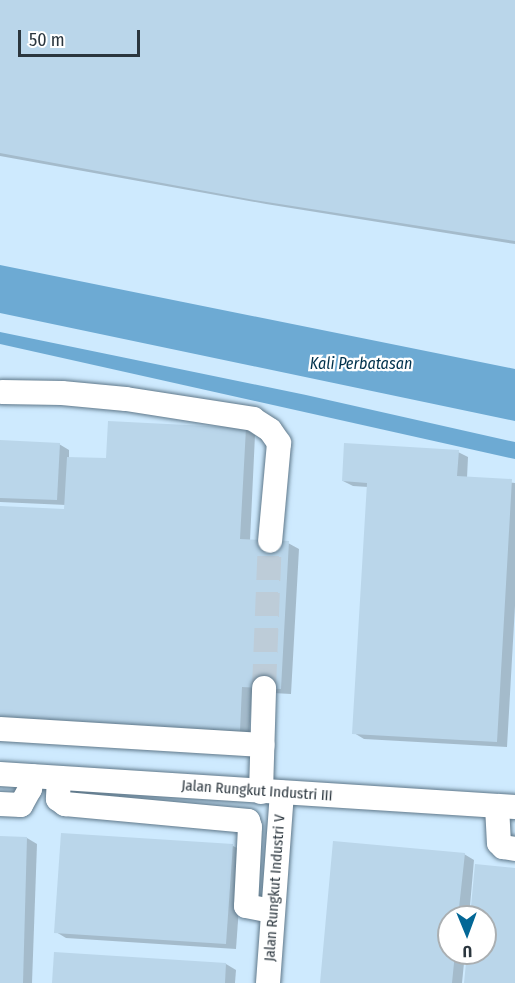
<!DOCTYPE html>
<html>
<head>
<meta charset="utf-8">
<style>
  body { margin:0 }
  #map { position:relative; width:515px; height:983px; overflow:hidden; background:#e1f2fe; font-family:"Fira Sans Condensed",sans-serif }
  div>[style] { position:absolute }
  [style*='--x'] { left:calc(var(--x)*1px); top:calc(var(--y)*1px); width:calc(var(--w)*1px); rotate:calc(var(--a)*1deg) }
  .built>* { inset:0; background:#ceeafe }
  .water>* { inset:0; background:#6daad3 }
  .shadow>* { inset:0; background:#0003 }
  .building>* { inset:0; background:#bad6ea }
  .minor-tunnel>* { height:24px; margin-top:-12px; transform-origin:0; background:repeating-linear-gradient(90deg,#bdccd8 0 24px,transparent 0 36px) }
  .roads { filter:drop-shadow(0 0 2px #5e7789) drop-shadow(0 0 2px #5e7789) }
  .minor>* { height:24px; margin:-12px; padding:0 12px; transform-origin:12px; border-radius:12px; background:#fff }
  span { translate:-50% -50%; white-space:nowrap; text-align:center; line-height:1.15; -webkit-text-stroke:4.5px #fff; paint-order:stroke }
  .street-label { font-size:15px; color:#2b363e }
  .water-label { font-size:16px; color:#00324d; font-style:italic }
  .north { position:absolute; left:437px; top:905px; width:60px; height:60px; box-sizing:border-box; background:#fff; border:2px solid #aaafb2; border-radius:50%; rotate:179deg; font-size:16px; font-weight:700; line-height:24px; text-align:center; color:#2b363e }
  .north::after { content:''; display:block; margin:auto; width:21px; height:27px; background:#036796; clip-path:polygon(50% 0,100% 100%,50% 72%,0 100%) }
  .scale { position:absolute; left:18px; top:30px; width:122px; height:27px; box-sizing:border-box; border:3px solid #2b363e; border-top:0; padding-left:8px; font-size:18px; line-height:21px; white-space:nowrap; color:#2b363e; -webkit-text-stroke:4px #fff; paint-order:stroke }
</style>
</head>
<body>
<div id="map">
  <div class="built">
    <i style="clip-path:polygon(evenodd,0 0,515px 0,515px 983px,0 983px,0 0,449px 917px,485px 917px,485px 953px,449px 953px,449px 917px)"></i>
  </div>
  <div class="water">
    <i style="clip-path:polygon(0 265px,515px 369px,515px 421px,0 313px)"></i>
    <i style="clip-path:polygon(0 332px,306px 395px,515px 442px,515px 459px,0 344px)"></i>
  </div>
  <div class="shadow">
    <i style="clip-path:polygon(0 0,515px 0,515px 244px,266px 204px,0 156px)"></i>
    <i style="clip-path:polygon(245px 429px,255px 435px,250px 541px,288px 543px,299px 549px,291px 694px,252px 692px,249px 736px,0 722px,0 507px,66px 510px,66px 505px,0 502px,0 442px,59px 444px,69px 450px,69px 458px,107px 460px)"></i>
    <i style="clip-path:polygon(458px 452px,468px 457px,467px 478px,515px 483px,515px 606px,507px 747px,364px 739px,354px 733px,368px 487px,353px 486px,343px 481px)"></i>
    <i style="clip-path:polygon(0 837px,27px 838px,37px 844px,32px 983px,0 983px)"></i>
    <i style="clip-path:polygon(233px 846px,243px 851px,236px 949px,66px 938px,56px 932px)"></i>
    <i style="clip-path:polygon(464px 854px,474px 860px,469px 917px,449px 917px,449px 953px,465px 953px,462px 983px,321px 983px)"></i>
    <i style="clip-path:polygon(226px 964px,236px 970px,235px 983px,54px 983px)"></i>
  </div>
  <div class="building">
    <i style="clip-path:polygon(0 0,515px 0,515px 241px,254px 200px,0 153px)"></i>
    <i style="clip-path:polygon(108px 421px,246px 428px,240px 539px,289px 541px,281px 689px,242px 687px,240px 731px,0 719px,0 506px,64px 509px,67px 457px,106px 458px)"></i>
    <i style="clip-path:polygon(0 440px,60px 443px,57px 500px,0 498px)"></i>
    <i style="clip-path:polygon(344px 443px,459px 450px,457px 476px,512px 479px,497px 742px,352px 734px,367px 483px,342px 481px)"></i>
    <i style="clip-path:polygon(61px 833px,233px 844px,226px 944px,54px 933px)"></i>
    <i style="clip-path:polygon(0 836px,27px 837px,23px 983px,0 983px)"></i>
    <i style="clip-path:polygon(333px 841px,465px 853px,458px 917px,449px 917px,449px 953px,455px 953px,452px 983px,320px 983px)"></i>
    <i style="clip-path:polygon(475px 864px,515px 868px,515px 983px,464px 983px,467px 953px,485px 953px,485px 917px,470px 917px)"></i>
    <i style="clip-path:polygon(54px 952px,226px 963px,225px 983px,52px 983px)"></i>
  </div>
  <div class="minor-tunnel">
    <i style="--x:264;--y:688;--w:147;--a:-87.7"></i>
  </div>
  <div class="roads">
    <div class="minor">
      <i style="--x:2;--y:392;--w:60;--a:1"></i>
      <i style="--x:62;--y:393;--w:64;--a:5.4"></i>
      <i style="--x:126;--y:399;--w:129;--a:8.9"></i>
      <i style="--x:253;--y:419;--w:20;--a:33"></i>
      <i style="--x:270;--y:430;--w:16;--a:55"></i>
      <i style="--x:279;--y:443;--w:98;--a:95.2"></i>
      <i style="--x:0;--y:729;--w:263;--a:3.5"></i>
      <i style="--x:0;--y:774;--w:516;--a:3.67"></i>
      <i style="--x:59;--y:778;--w:21;--a:93"></i>
      <i style="--x:58;--y:799;--w:9;--a:36"></i>
      <i style="--x:65;--y:804;--w:184;--a:5.3"></i>
      <i style="--x:248;--y:821;--w:6;--a:72"></i>
      <i style="--x:250;--y:827;--w:79;--a:92.9"></i>
      <i style="--x:246;--y:906;--w:26;--a:11"></i>
      <i style="--x:261;--y:792;--w:104;--a:-88.3"></i>
      <i style="--x:0;--y:804;--w:21;--a:3"></i>
      <i style="--x:21;--y:805;--w:18;--a:-61"></i>
      <i style="--x:30;--y:789;--w:13;--a:-81"></i>
      <i style="--x:497;--y:806;--w:37;--a:87"></i>
      <i style="--x:499;--y:843;--w:6;--a:45"></i>
      <i style="--x:503;--y:847;--w:12;--a:9"></i>
      <i style="--x:268;--y:983;--w:191;--a:-85.8"></i>
    </div>
  </div>
  <div class="street-label">
    <span style="left:257px;top:791px;rotate:4deg">Jalan Rungkut Industri III</span>
    <span style="left:275px;top:888px;rotate:-86deg">Jalan Rungkut Industri V</span>
  </div>
  <div class="water-label">
    <span style="left:361px;top:364px">Kali Perbatasan</span>
  </div>
  <div class="north">U</div>
  <div class="scale">50 m</div>
</div>
</body>
</html>
